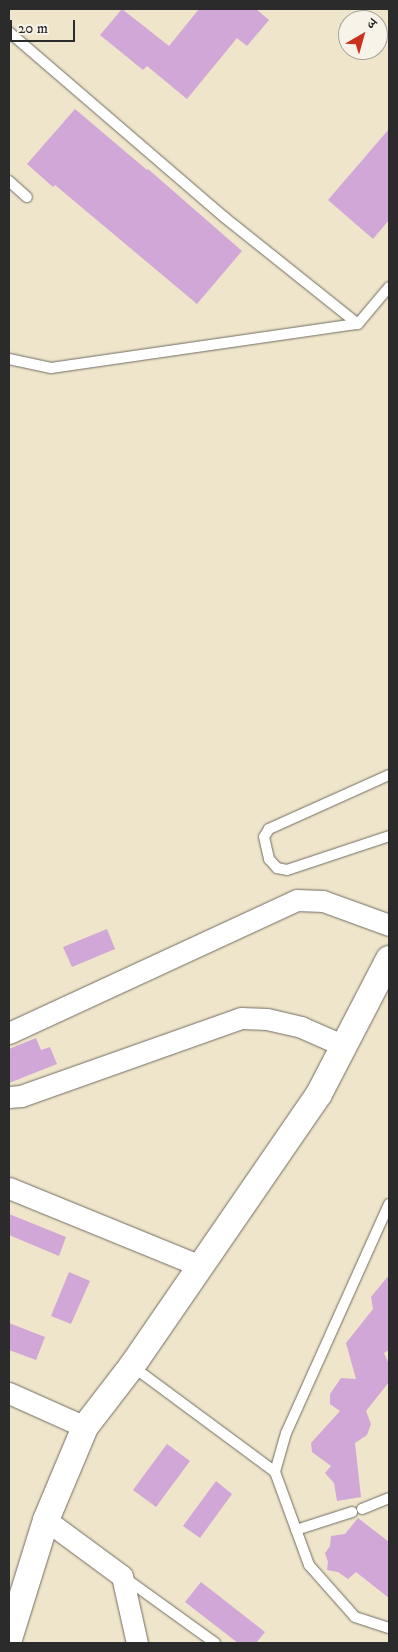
<!DOCTYPE html>
<html>
<head>
<meta charset="utf-8">
<style>
  body { margin:0 }
  #map { position:relative; width:398px; height:1652px; overflow:hidden; background:#efe5ca; font-family:"IM FELL DW Pica","Noto Serif Devanagari",serif }
  div>[style] { position:absolute }
  [style*='--x'] { left:calc(var(--x)*1px); top:calc(var(--y)*1px); width:calc(var(--w)*1px); rotate:calc(var(--a)*1deg) }
  .building>* { inset:0; background:#d0a7d6 }
  .roads { filter:drop-shadow(0 0 1px #706c63) drop-shadow(0 0 1px #706c63) }
  .service>* { height:10px; margin:-5px; padding:0 5px; transform-origin:5px; border-radius:5px; background:#fff }
  .minor>* { height:21px; margin:-10.5px; padding:0 10.5px; transform-origin:10.5px; border-radius:10.5px; background:#fff }
  .tertiary>* { height:26px; margin:-13px; padding:0 13px; transform-origin:13px; border-radius:13px; background:#fff }
  span { translate:-50% -50%; white-space:nowrap; text-align:center; line-height:1.15; -webkit-text-stroke:4px #f7f3e8; paint-order:stroke }
  .frame { position:absolute; inset:0; border:10px solid #2b2b2b; pointer-events:none }
  .north { position:absolute; left:338px; top:10px; width:50px; height:50px; box-sizing:border-box; background:#f7f3e8; border:1px solid #a5a39c; border-radius:50%; rotate:38deg; font-size:14px; font-weight:700; line-height:20px; text-align:center; color:#2b2b2b }
  .north::after { content:''; display:block; margin:auto; width:18px; height:22px; background:#c8321e; clip-path:polygon(50% 0,100% 100%,50% 72%,0 100%) }
  .scale { position:absolute; left:10px; top:20px; width:65px; height:22px; box-sizing:border-box; border:2px solid #2b2b2b; border-top:0; padding-left:6px; font-size:15px; line-height:18px; white-space:nowrap; color:#2b2b2b; -webkit-text-stroke:4px #f7f3e8; paint-order:stroke }
</style>
</head>
<body>
<div id="map">
  <div class="building">
    <i style="clip-path:polygon(122px 9px,169px 46px,199px 9px,256px 9px,269px 20px,247px 46px,237px 38px,187px 99px,147px 66px,143px 70px,100px 35px)"></i>
    <i style="clip-path:polygon(75px 109px,147px 170px,148px 169px,242px 251px,197px 304px,55px 185px,53px 187px,27px 164px)"></i>
    <i style="clip-path:polygon(389px 129px,389px 220px,373px 239px,328px 200px)"></i>
    <i style="clip-path:polygon(107px 929px,115px 949px,72px 967px,63px 947px)"></i>
    <i style="clip-path:polygon(36px 1038px,41px 1050px,50px 1047px,57px 1064px,9px 1083px,9px 1049px)"></i>
    <i style="clip-path:polygon(9px 1214px,66px 1237px,59px 1256px,9px 1235px)"></i>
    <i style="clip-path:polygon(69px 1272px,90px 1281px,71px 1324px,51px 1316px)"></i>
    <i style="clip-path:polygon(389px 1275px,389px 1350px,384px 1353px,388px 1362px,389px 1382px,366px 1411px,371px 1424px,367px 1435px,355px 1443px,361px 1497px,337px 1501px,334px 1483px,325px 1473px,331px 1466px,312px 1452px,311px 1443px,340px 1411px,330px 1404px,330px 1394px,341px 1378px,356px 1379px,346px 1343px,373px 1309px,371px 1297px)"></i>
    <i style="clip-path:polygon(9px 1323px,45px 1337px,36px 1360px,9px 1350px)"></i>
    <i style="clip-path:polygon(167px 1444px,190px 1461px,156px 1507px,133px 1490px)"></i>
    <i style="clip-path:polygon(216px 1481px,232px 1494px,200px 1538px,183px 1526px)"></i>
    <i style="clip-path:polygon(358px 1518px,389px 1542px,389px 1598px,356px 1572px,348px 1579px,338px 1572px,327px 1570px,328px 1562px,325px 1553px,330px 1546px,331px 1536px,345px 1534px)"></i>
    <i style="clip-path:polygon(201px 1582px,265px 1632px,256px 1643px,238px 1643px,185px 1602px)"></i>
  </div>
  <div class="roads">
    <div class="service">
      <i style="--x:9;--y:32;--w:284;--a:40.7"></i>
      <i style="--x:224;--y:217;--w:171;--a:38.6"></i>
      <i style="--x:9;--y:181;--w:24;--a:42"></i>
      <i style="--x:9;--y:359;--w:43;--a:12.1"></i>
      <i style="--x:51;--y:368;--w:310;--a:-8.2"></i>
      <i style="--x:358;--y:324;--w:48;--a:-50"></i>
      <i style="--x:389;--y:775;--w:132;--a:155.8"></i>
      <i style="--x:269;--y:829;--w:9;--a:122"></i>
      <i style="--x:264;--y:837;--w:23;--a:77"></i>
      <i style="--x:269;--y:859;--w:12;--a:48"></i>
      <i style="--x:277;--y:868;--w:10;--a:11"></i>
      <i style="--x:287;--y:870;--w:108;--a:-18.4"></i>
      <i style="--x:389;--y:1204;--w:251;--a:114.2"></i>
      <i style="--x:286;--y:1433;--w:41;--a:105.8"></i>
      <i style="--x:275;--y:1472;--w:99;--a:69.9"></i>
      <i style="--x:309;--y:1565;--w:69;--a:48.5"></i>
      <i style="--x:355;--y:1617;--w:36;--a:18"></i>
      <i style="--x:132;--y:1366;--w:178;--a:36.5"></i>
      <i style="--x:362;--y:1509;--w:29;--a:-22"></i>
      <i style="--x:296;--y:1530;--w:59;--a:-17.8"></i>
      <i style="--x:125;--y:1578;--w:111;--a:35.8"></i>
    </div>
    <div class="minor">
      <i style="--x:9;--y:1033;--w:317;--a:-24.8"></i>
      <i style="--x:297;--y:900;--w:26;--a:2"></i>
      <i style="--x:323;--y:901;--w:70;--a:20"></i>
      <i style="--x:9;--y:1097;--w:12;--a:-5"></i>
      <i style="--x:21;--y:1096;--w:233;--a:-19.5"></i>
      <i style="--x:241;--y:1018;--w:26;--a:2"></i>
      <i style="--x:267;--y:1019;--w:35;--a:13"></i>
      <i style="--x:301;--y:1027;--w:47;--a:23.8"></i>
      <i style="--x:9;--y:1188;--w:206;--a:22.2"></i>
      <i style="--x:9;--y:1393;--w:83;--a:24.1"></i>
      <i style="--x:46;--y:1520;--w:94;--a:36.4"></i>
      <i style="--x:122;--y:1576;--w:69;--a:77.4"></i>
    </div>
    <div class="tertiary">
      <i style="--x:9;--y:1639;--w:125;--a:-72.7"></i>
      <i style="--x:46;--y:1520;--w:101;--a:-67.2"></i>
      <i style="--x:85;--y:1427;--w:77;--a:-52.4"></i>
      <i style="--x:132;--y:1366;--w:330;--a:-55.5"></i>
      <i style="--x:319;--y:1094;--w:152;--a:-62.6"></i>
    </div>
  </div>
  <div class="frame"></div>
  <div class="north">उ</div>
  <div class="scale">20 m</div>
</div>
</body>
</html>
